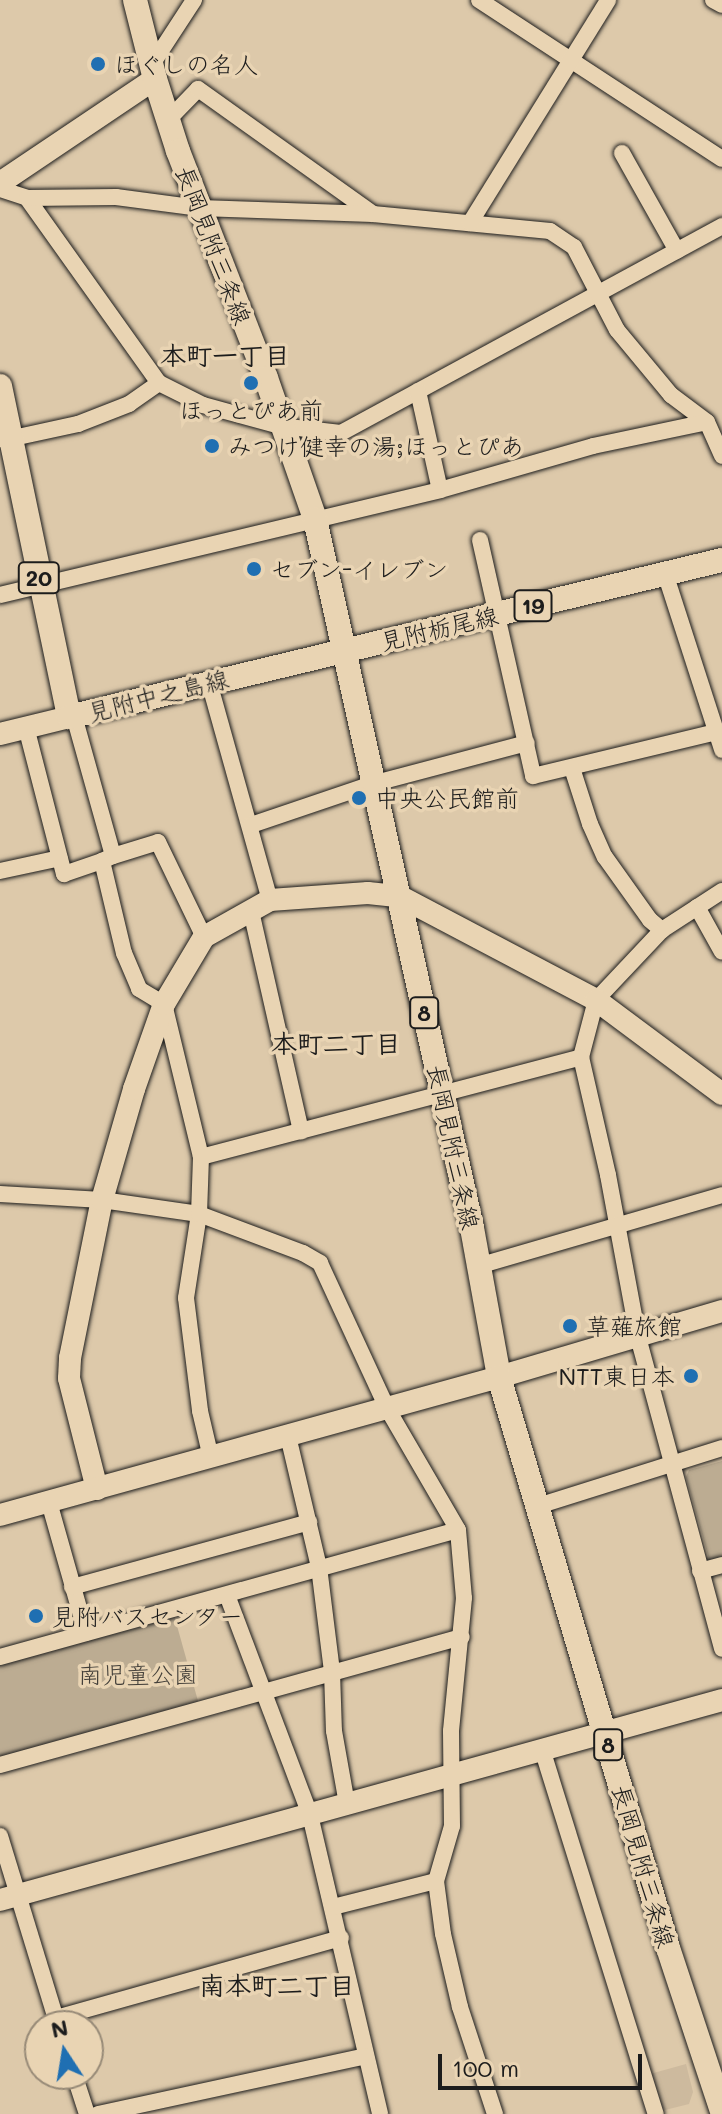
<!DOCTYPE html>
<html>
<head>
<meta charset="utf-8">
<style>
  body { margin:0 }
  #map { position:relative; width:722px; height:2114px; overflow:hidden; background:#ddc9aa; font-family:Mali,"Klee One",sans-serif }
  div>[style] { position:absolute }
  [style*='--x'] { left:calc(var(--x)*1px); top:calc(var(--y)*1px); width:calc(var(--w)*1px); rotate:calc(var(--a)*1deg) }
  .built>* { inset:0; background:#cdba9e }
  .green>* { inset:0; background:#bcac92 }
  .roads { filter:drop-shadow(0 0 2px #1c1c1c) drop-shadow(0 0 2px #1c1c1c) }
  .street>* { height:16px; margin:-8px; padding:0 8px; transform-origin:8px; border-radius:8px; background:#e9d4b3 }
  .secondary>* { height:22px; margin:-11px; padding:0 11px; transform-origin:11px; border-radius:11px; background:#e9d4b3 }
  .primary>* { height:24px; margin:-12px; padding:0 12px; transform-origin:12px; border-radius:12px; background:#e9d4b3 }
  .dots>* { width:22px; height:22px; translate:-50% -50%; box-sizing:border-box; border:4px solid #e9d4b3; border-radius:50% }
  span { translate:-50% -50%; white-space:nowrap; text-align:center; line-height:1.15; -webkit-text-stroke:7px #e9d4b3; paint-order:stroke }
  .shield-label span { padding:2px 6px; background:#e9d4b3; border:2px solid; border-radius:6px; -webkit-text-stroke-width:0 }
  .shield-label { font-size:22px; color:#1c1c1c; font-weight:700 }
  .poi-label { font-size:24px; color:#1c1c1c }
  .left { translate:0 -50%; text-align:left }
  .right { translate:-100% -50%; text-align:right }
  .street-label { font-size:24px; color:#1c1c1c }
  .park-label { font-size:24px; color:#44403a }
  .neighbourhood-label { font-size:26px; color:#1c1c1c; font-weight:700 }
  .north { position:absolute; left:24px; top:2010px; width:80px; height:80px; box-sizing:border-box; background:#e9d4b3; border:2px solid #978a77; border-radius:50%; rotate:348deg; font-size:22px; font-weight:700; line-height:32px; text-align:center; color:#1c1c1c }
  .north::after { content:''; display:block; margin:auto; width:28px; height:36px; background:#1f6fb2; clip-path:polygon(50% 0,100% 100%,50% 72%,0 100%) }
  .scale { position:absolute; left:438px; top:2054px; width:204px; height:36px; box-sizing:border-box; border:4px solid #1c1c1c; border-top:0; padding-left:10px; font-size:24px; line-height:28px; white-space:nowrap; color:#1c1c1c; -webkit-text-stroke:6px #e9d4b3; paint-order:stroke }
</style>
</head>
<body>
<div id="map">
  <div class="built">
    <i style="clip-path:polygon(686px 2064px,693px 2092px,689px 2104px,661px 2111px,650px 2074px)"></i>
  </div>
  <div class="green">
    <i style="clip-path:polygon(722px 1461px,722px 1561px,716px 1563px,709px 1559px,686px 1477px,689px 1470px)"></i>
    <i style="clip-path:polygon(174px 1615px,198px 1701px,192px 1707px,0 1760px,0 1663px)"></i>
  </div>
  <div class="roads">
    <div class="street">
      <i style="--x:479;--y:0;--w:290;--a:33.2"></i>
      <i style="--x:713;--y:0;--w:10;--a:29"></i>
      <i style="--x:151;--y:66;--w:79;--a:-56.9"></i>
      <i style="--x:168;--y:120;--w:43;--a:-45.9"></i>
      <i style="--x:198;--y:89;--w:215;--a:35.5"></i>
      <i style="--x:622;--y:153;--w:112;--a:60.7"></i>
      <i style="--x:0;--y:189;--w:28;--a:18"></i>
      <i style="--x:27;--y:198;--w:227;--a:54.5"></i>
      <i style="--x:159;--y:383;--w:49;--a:26.6"></i>
      <i style="--x:203;--y:405;--w:80;--a:15.3"></i>
      <i style="--x:280;--y:426;--w:61;--a:6.5"></i>
      <i style="--x:341;--y:433;--w:434;--a:-28.5"></i>
      <i style="--x:27;--y:198;--w:89;--a:-0.6"></i>
      <i style="--x:116;--y:197;--w:85;--a:7.5"></i>
      <i style="--x:200;--y:208;--w:173;--a:2"></i>
      <i style="--x:373;--y:214;--w:178;--a:5.5"></i>
      <i style="--x:550;--y:231;--w:29;--a:34"></i>
      <i style="--x:574;--y:247;--w:93;--a:62.6"></i>
      <i style="--x:617;--y:330;--w:85;--a:50.3"></i>
      <i style="--x:671;--y:395;--w:45;--a:36.9"></i>
      <i style="--x:707;--y:422;--w:37;--a:66"></i>
      <i style="--x:470;--y:223;--w:262;--a:-58.2"></i>
      <i style="--x:418;--y:391;--w:101;--a:77.5"></i>
      <i style="--x:4;--y:440;--w:76;--a:-12.2"></i>
      <i style="--x:78;--y:424;--w:55;--a:-21.4"></i>
      <i style="--x:129;--y:404;--w:37;--a:-35"></i>
      <i style="--x:480;--y:540;--w:242;--a:77.3"></i>
      <i style="--x:533;--y:776;--w:188;--a:-13.5"></i>
      <i style="--x:665;--y:573;--w:186;--a:72.1"></i>
      <i style="--x:0;--y:595;--w:452;--a:-13.4"></i>
      <i style="--x:440;--y:490;--w:159;--a:-16"></i>
      <i style="--x:593;--y:446;--w:116;--a:-11.9"></i>
      <i style="--x:209;--y:682;--w:226;--a:74.4"></i>
      <i style="--x:74;--y:716;--w:145;--a:74.4"></i>
      <i style="--x:113;--y:856;--w:12;--a:156"></i>
      <i style="--x:102;--y:861;--w:95;--a:76.6"></i>
      <i style="--x:124;--y:953;--w:39;--a:67"></i>
      <i style="--x:139;--y:989;--w:29;--a:31"></i>
      <i style="--x:164;--y:1004;--w:157;--a:76.4"></i>
      <i style="--x:201;--y:1157;--w:57;--a:92"></i>
      <i style="--x:199;--y:1214;--w:85;--a:98.8"></i>
      <i style="--x:186;--y:1298;--w:114;--a:82.9"></i>
      <i style="--x:200;--y:1411;--w:48;--a:76.8"></i>
      <i style="--x:26;--y:727;--w:152;--a:75.5"></i>
      <i style="--x:64;--y:874;--w:40;--a:-18.9"></i>
      <i style="--x:572;--y:768;--w:59;--a:72.2"></i>
      <i style="--x:590;--y:824;--w:36;--a:66"></i>
      <i style="--x:605;--y:857;--w:77;--a:54.5"></i>
      <i style="--x:650;--y:920;--w:16;--a:40"></i>
      <i style="--x:251;--y:825;--w:128;--a:-18.7"></i>
      <i style="--x:372;--y:784;--w:160;--a:-14.8"></i>
      <i style="--x:113;--y:856;--w:47;--a:-17.3"></i>
      <i style="--x:158;--y:842;--w:106;--a:64.2"></i>
      <i style="--x:0;--y:871;--w:61;--a:-12.2"></i>
      <i style="--x:722;--y:891;--w:72;--a:147"></i>
      <i style="--x:662;--y:930;--w:96;--a:133.3"></i>
      <i style="--x:596;--y:1000;--w:59;--a:104.7"></i>
      <i style="--x:581;--y:1057;--w:121;--a:77.1"></i>
      <i style="--x:608;--y:1175;--w:165;--a:79.5"></i>
      <i style="--x:638;--y:1337;--w:323;--a:74.9"></i>
      <i style="--x:697;--y:907;--w:51;--a:60.9"></i>
      <i style="--x:251;--y:911;--w:226;--a:77.2"></i>
      <i style="--x:201;--y:1157;--w:393;--a:-14.7"></i>
      <i style="--x:0;--y:1194;--w:102;--a:3.4"></i>
      <i style="--x:102;--y:1200;--w:98;--a:8.2"></i>
      <i style="--x:199;--y:1214;--w:111;--a:20.6"></i>
      <i style="--x:303;--y:1253;--w:20;--a:30"></i>
      <i style="--x:320;--y:1263;--w:160;--a:65.2"></i>
      <i style="--x:387;--y:1408;--w:141;--a:59.8"></i>
      <i style="--x:458;--y:1530;--w:68;--a:85"></i>
      <i style="--x:464;--y:1598;--w:134;--a:95.6"></i>
      <i style="--x:451;--y:1731;--w:95;--a:89.4"></i>
      <i style="--x:452;--y:1826;--w:57;--a:106.2"></i>
      <i style="--x:436;--y:1881;--w:53;--a:82.5"></i>
      <i style="--x:443;--y:1934;--w:75;--a:76.9"></i>
      <i style="--x:460;--y:2007;--w:113;--a:71.9"></i>
      <i style="--x:478;--y:1266;--w:254;--a:-16.2"></i>
      <i style="--x:288;--y:1436;--w:135;--a:76.7"></i>
      <i style="--x:319;--y:1567;--w:106;--a:82.9"></i>
      <i style="--x:332;--y:1672;--w:59;--a:88.1"></i>
      <i style="--x:334;--y:1731;--w:74;--a:79.9"></i>
      <i style="--x:49;--y:1502;--w:136;--a:74.2"></i>
      <i style="--x:538;--y:1506;--w:193;--a:-17.5"></i>
      <i style="--x:700;--y:1571;--w:23;--a:-15"></i>
      <i style="--x:72;--y:1587;--w:246;--a:-15.3"></i>
      <i style="--x:227;--y:1595;--w:235;--a:69.3"></i>
      <i style="--x:310;--y:1815;--w:307;--a:76.8"></i>
      <i style="--x:0;--y:1657;--w:475;--a:-15.5"></i>
      <i style="--x:542;--y:1749;--w:382;--a:72.7"></i>
      <i style="--x:0;--y:1765;--w:479;--a:-15.5"></i>
      <i style="--x:0;--y:1836;--w:199;--a:73"></i>
      <i style="--x:333;--y:1907;--w:106;--a:-14.2"></i>
      <i style="--x:56;--y:2018;--w:296;--a:-15.7"></i>
      <i style="--x:74;--y:2074;--w:42;--a:72"></i>
      <i style="--x:98;--y:2114;--w:274;--a:-12.2"></i>
    </div>
    <div class="secondary">
      <i style="--x:0;--y:183;--w:187;--a:-33.9"></i>
      <i style="--x:0;--y:734;--w:71;--a:-13.8"></i>
      <i style="--x:97;--y:1489;--w:114;--a:-104.2"></i>
      <i style="--x:69;--y:1378;--w:20;--a:-87"></i>
      <i style="--x:70;--y:1358;--w:161;--a:-78.6"></i>
      <i style="--x:102;--y:1200;--w:116;--a:-73.9"></i>
      <i style="--x:134;--y:1089;--w:90;--a:-70.6"></i>
      <i style="--x:164;--y:1004;--w:78;--a:-59.2"></i>
      <i style="--x:204;--y:937;--w:76;--a:-29.3"></i>
      <i style="--x:270;--y:900;--w:98;--a:-4.1"></i>
      <i style="--x:368;--y:893;--w:31;--a:6"></i>
      <i style="--x:399;--y:896;--w:223;--a:27.8"></i>
      <i style="--x:596;--y:1000;--w:157;--a:36.7"></i>
      <i style="--x:0;--y:1515;--w:518;--a:-15.46"></i>
      <i style="--x:499;--y:1377;--w:233;--a:-16.5"></i>
      <i style="--x:0;--y:1900;--w:749;--a:-15.48"></i>
    </div>
    <div class="primary">
      <i style="--x:135;--y:0;--w:81;--a:75.8"></i>
      <i style="--x:155;--y:79;--w:76;--a:72.3"></i>
      <i style="--x:178;--y:151;--w:243;--a:68.8"></i>
      <i style="--x:266;--y:378;--w:149;--a:70.8"></i>
      <i style="--x:315;--y:519;--w:726;--a:77.51"></i>
      <i style="--x:472;--y:1228;--w:151;--a:79.7"></i>
      <i style="--x:499;--y:1377;--w:595;--a:73.51"></i>
      <i style="--x:668;--y:1948;--w:172;--a:71.7"></i>
      <i style="--x:0;--y:386;--w:338;--a:78.2"></i>
      <i style="--x:69;--y:717;--w:672;--a:-13.52"></i>
    </div>
  </div>
  <div class="dots">
    <i style="left:98px;top:64px;background:#1f6fb2"></i>
    <i style="left:251px;top:383px;background:#1f6fb2"></i>
    <i style="left:212px;top:446px;background:#1f6fb2"></i>
    <i style="left:254px;top:569px;background:#1f6fb2"></i>
    <i style="left:359px;top:798px;background:#1f6fb2"></i>
    <i style="left:570px;top:1326px;background:#1f6fb2"></i>
    <i style="left:691px;top:1376px;background:#1f6fb2"></i>
    <i style="left:36px;top:1616px;background:#1f6fb2"></i>
  </div>
  <div class="shield-label">
    <span style="left:39px;top:578px">20</span>
    <span style="left:533px;top:606px">19</span>
    <span style="left:424px;top:1013px">8</span>
    <span style="left:608px;top:1745px">8</span>
  </div>
  <div class="poi-label">
    <span class="left" style="left:114px;top:64px">ほぐしの名人</span>
    <span style="left:251px;top:410px">ほっとぴあ前</span>
    <span class="left" style="left:228px;top:446px">みつけ健幸の湯;ほっとぴあ</span>
    <span class="left" style="left:270px;top:569px">セブン-イレブン</span>
    <span class="left" style="left:375px;top:798px">中央公民館前</span>
    <span class="left" style="left:586px;top:1326px">草薙旅館</span>
    <span class="right" style="left:675px;top:1376px">NTT東日本</span>
    <span class="left" style="left:52px;top:1616px">見附バスセンター</span>
  </div>
  <div class="street-label">
    <span style="left:214px;top:245px;rotate:69deg">長岡見附三条線</span>
    <span style="left:439px;top:628px;rotate:-13deg">見附栃尾線</span>
    <span style="left:158px;top:695px;rotate:-14deg">見附中之島線</span>
    <span style="left:454px;top:1147px;rotate:78deg">長岡見附三条線</span>
    <span style="left:644px;top:1866px;rotate:74deg">長岡見附三条線</span>
  </div>
  <div class="park-label">
    <span style="left:138px;top:1674px">南児童公園</span>
  </div>
  <div class="neighbourhood-label">
    <span style="left:225px;top:356px">本町一丁目</span>
    <span style="left:336px;top:1044px">本町二丁目</span>
    <span style="left:277px;top:1986px">南本町二丁目</span>
  </div>
  <div class="north">N</div>
  <div class="scale">100 m</div>
</div>
</body>
</html>
